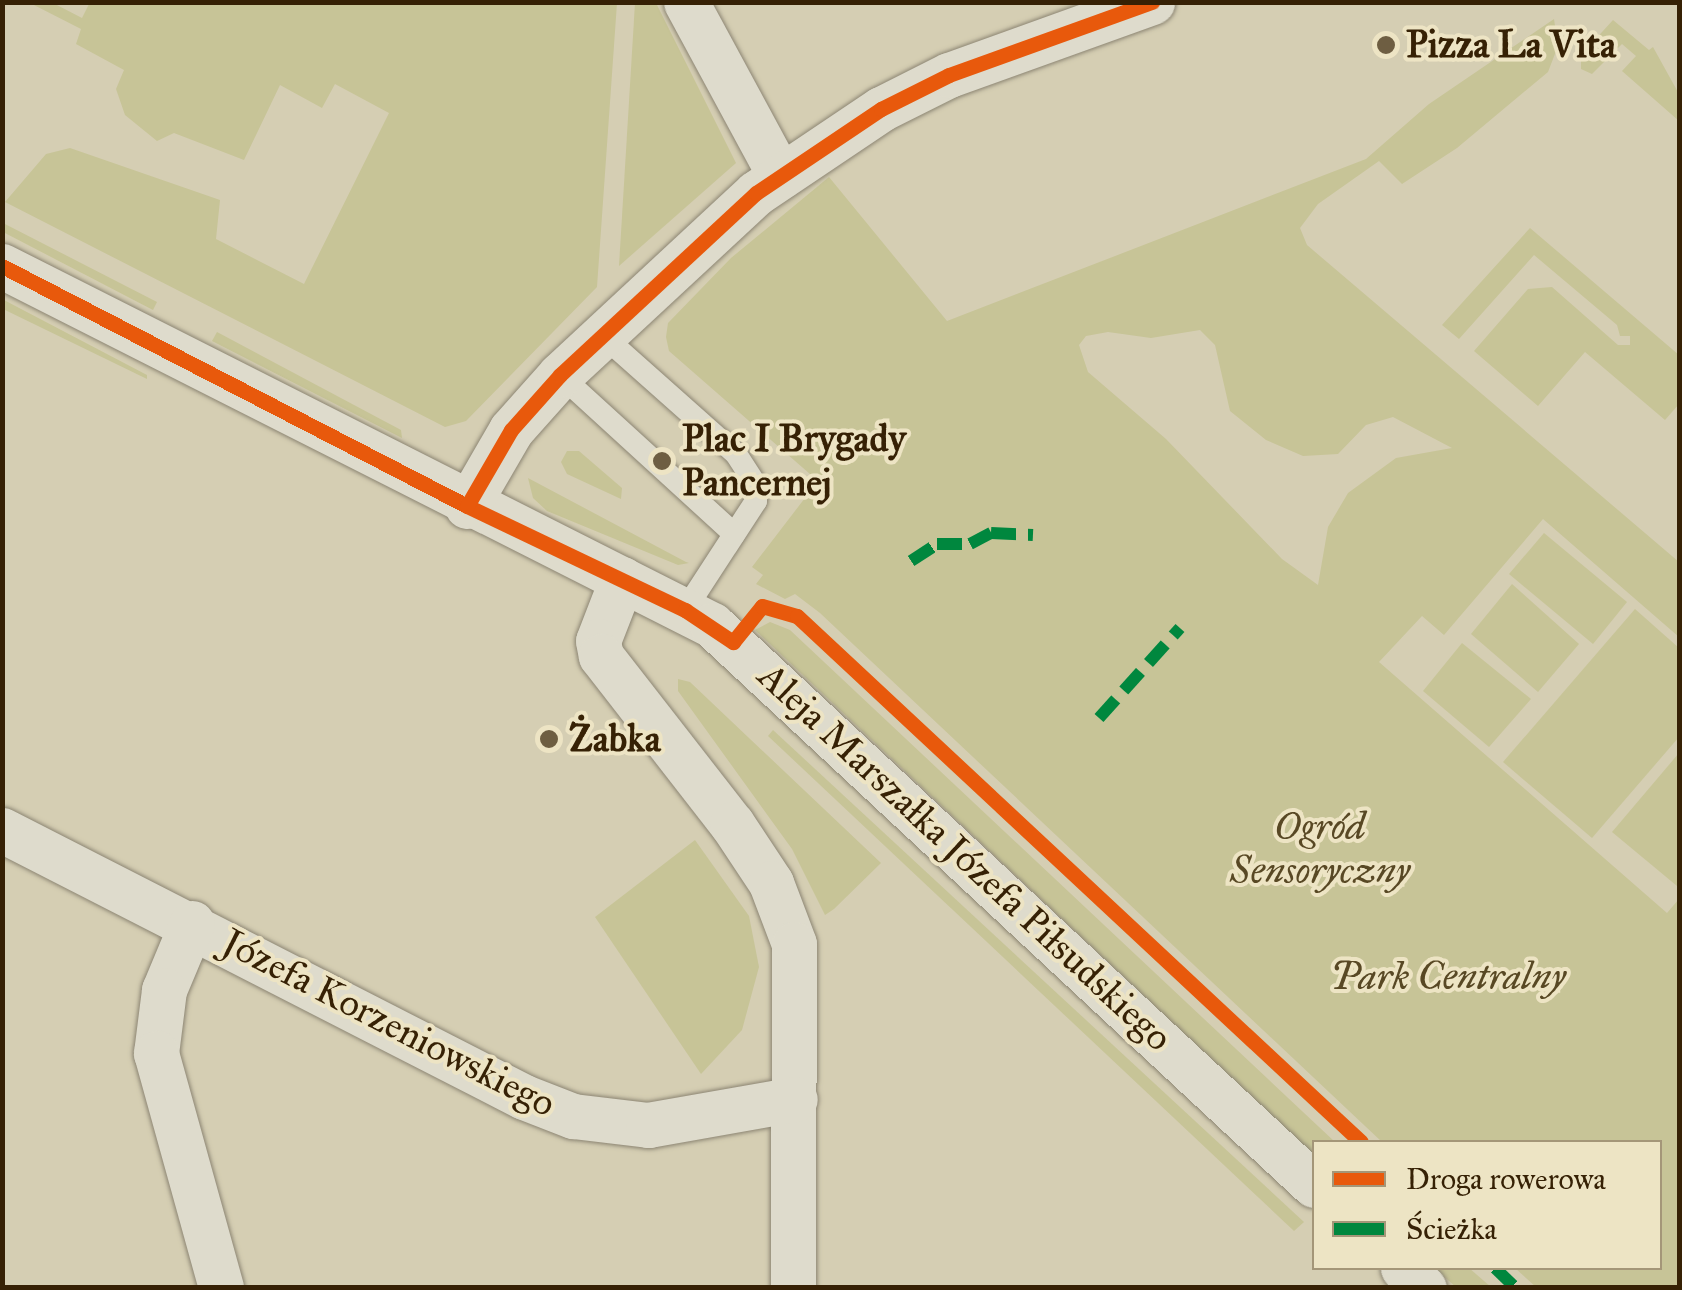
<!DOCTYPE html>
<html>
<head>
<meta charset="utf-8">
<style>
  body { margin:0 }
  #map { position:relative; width:1682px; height:1290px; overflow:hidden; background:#d5ceb3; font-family:"IM FELL Great Primer",serif }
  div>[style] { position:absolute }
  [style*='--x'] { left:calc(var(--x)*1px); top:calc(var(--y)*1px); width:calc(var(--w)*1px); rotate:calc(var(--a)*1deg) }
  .green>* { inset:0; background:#c7c497 }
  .roads { filter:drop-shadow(0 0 2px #8c8573) drop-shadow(0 0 2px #8c8573) }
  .service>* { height:22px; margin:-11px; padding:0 11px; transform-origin:11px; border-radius:11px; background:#dedbcc }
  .minor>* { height:45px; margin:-22.5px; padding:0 22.5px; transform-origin:22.5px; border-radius:22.5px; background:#dedbcc }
  .quiet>* { height:12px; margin-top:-6px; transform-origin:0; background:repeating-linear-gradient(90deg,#00873e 0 25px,transparent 0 37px) }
  .cycleway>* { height:15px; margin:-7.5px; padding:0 7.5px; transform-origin:7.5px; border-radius:7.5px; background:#e8590c }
  .dots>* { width:28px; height:28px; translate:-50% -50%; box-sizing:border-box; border:5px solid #ede4c4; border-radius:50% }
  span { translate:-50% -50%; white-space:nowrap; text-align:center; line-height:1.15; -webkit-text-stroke:8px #ede4c4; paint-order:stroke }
  .poi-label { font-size:38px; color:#362105; font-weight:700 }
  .left { translate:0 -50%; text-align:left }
  .park-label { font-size:38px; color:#584824; font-style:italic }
  .street-label { font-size:38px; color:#362105 }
  .frame { position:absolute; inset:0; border:5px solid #362105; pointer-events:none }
  .legend { position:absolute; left:1312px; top:1140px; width:350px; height:130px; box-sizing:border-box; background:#ede4c4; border:2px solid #a49678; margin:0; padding:12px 18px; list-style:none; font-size:30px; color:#362105 }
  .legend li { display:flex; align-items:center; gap:20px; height:50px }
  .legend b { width:50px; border:2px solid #a49678 }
</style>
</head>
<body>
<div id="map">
  <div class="green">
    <i style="clip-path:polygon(90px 2px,617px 3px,597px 287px,466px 421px,445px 427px,5px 202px,46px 154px,70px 148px,220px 200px,216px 239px,304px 284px,389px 113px,335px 84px,322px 108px,280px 85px,244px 160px,174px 133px,157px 141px,125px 115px,116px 89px,124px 70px,76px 44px,81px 29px,30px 3px,53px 3px,82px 18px)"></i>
    <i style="clip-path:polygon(635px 3px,656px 3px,736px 163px,619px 266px)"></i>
    <i style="clip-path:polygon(evenodd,1554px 19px,1558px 46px,1548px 72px,1457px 148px,1402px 184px,1379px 161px,1318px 204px,1300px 228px,1307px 245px,1679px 562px,1679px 637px,1543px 519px,1444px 635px,1422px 616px,1379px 662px,1667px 913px,1679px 899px,1679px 1287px,1536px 1287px,1515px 1268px,1660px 1268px,1660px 1142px,1382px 1142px,820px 613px,795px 594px,785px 599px,756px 584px,763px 575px,752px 567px,818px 481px,669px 351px,666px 337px,668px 323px,731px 258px,829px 177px,947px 321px,1366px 159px,1429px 104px,1554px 19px,1200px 330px,1215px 345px,1230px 411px,1266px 440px,1303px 456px,1338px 454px,1366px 425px,1393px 417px,1452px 448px,1396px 458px,1348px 493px,1328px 527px,1318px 585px,1282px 559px,1166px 439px,1088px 372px,1079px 345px,1086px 336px,1108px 332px,1151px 338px,1200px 330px)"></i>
    <i style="clip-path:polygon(1613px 20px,1649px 50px,1653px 47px,1679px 94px,1679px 121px,1622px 71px,1636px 56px,1622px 44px,1592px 74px,1581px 69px,1581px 55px)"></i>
    <i style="clip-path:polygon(3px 223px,157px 302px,153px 310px,3px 232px)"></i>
    <i style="clip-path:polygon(1530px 228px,1679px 355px,1679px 404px,1665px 420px,1585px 352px,1538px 406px,1474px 351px,1528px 289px,1552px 287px,1618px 345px,1630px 345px,1630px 336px,1620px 336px,1617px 325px,1534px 255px,1459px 339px,1442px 325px)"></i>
    <i style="clip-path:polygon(2px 299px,147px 375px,147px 379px,3px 309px)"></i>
    <i style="clip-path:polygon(217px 332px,401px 430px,402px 438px,212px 341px)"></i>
    <i style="clip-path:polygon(567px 451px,579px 451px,622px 488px,621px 499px,567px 474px,561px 462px)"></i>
    <i style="clip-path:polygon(528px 478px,686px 562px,689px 563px,678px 565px,547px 511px,533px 498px)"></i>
    <i style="clip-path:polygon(1544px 533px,1627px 602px,1593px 644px,1509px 574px)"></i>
    <i style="clip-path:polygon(1512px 584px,1579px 644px,1538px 692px,1471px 634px)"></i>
    <i style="clip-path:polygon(1635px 609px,1679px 648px,1679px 737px,1592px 838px,1503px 762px)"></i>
    <i style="clip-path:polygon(770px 622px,790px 630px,1335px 1142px,1314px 1142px,1314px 1156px,755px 630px)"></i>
    <i style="clip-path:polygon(1462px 643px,1531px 699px,1489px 747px,1423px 691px)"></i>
    <i style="clip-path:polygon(678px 679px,690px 682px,881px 863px,834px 909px,825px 915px,792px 849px,678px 691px)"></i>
    <i style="clip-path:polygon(773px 730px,1304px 1222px,1294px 1231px,768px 736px)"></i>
    <i style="clip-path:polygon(1679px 753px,1680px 883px,1677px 886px,1612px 832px)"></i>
    <i style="clip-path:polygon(695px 840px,749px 916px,759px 967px,742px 1030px,701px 1074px,595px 917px)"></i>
    <i style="clip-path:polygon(1434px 1268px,1469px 1268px,1491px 1287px,1456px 1287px)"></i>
  </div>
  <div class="roads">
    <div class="service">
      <i style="--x:601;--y:334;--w:181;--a:41.6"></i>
      <i style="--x:736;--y:454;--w:38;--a:57"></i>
      <i style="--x:757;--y:486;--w:15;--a:94"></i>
      <i style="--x:756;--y:501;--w:130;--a:123.1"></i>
      <i style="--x:560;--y:375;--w:236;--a:42.4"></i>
    </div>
    <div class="minor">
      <i style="--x:686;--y:2;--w:198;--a:61.6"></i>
      <i style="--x:2;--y:266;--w:796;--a:26.82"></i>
      <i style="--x:712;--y:625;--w:822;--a:42.93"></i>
      <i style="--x:467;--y:506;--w:88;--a:-59.9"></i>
      <i style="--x:511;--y:430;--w:74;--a:-48.3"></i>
      <i style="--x:560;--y:375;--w:267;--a:-42.9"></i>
      <i style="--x:756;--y:193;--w:151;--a:-33.9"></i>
      <i style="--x:881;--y:109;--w:76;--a:-26.6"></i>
      <i style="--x:949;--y:75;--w:216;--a:-19.8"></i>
      <i style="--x:622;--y:579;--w:66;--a:111.2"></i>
      <i style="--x:598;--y:641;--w:15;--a:79"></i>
      <i style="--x:601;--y:656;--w:213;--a:52.1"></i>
      <i style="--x:732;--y:824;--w:71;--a:56.5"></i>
      <i style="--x:771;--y:883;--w:65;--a:69.3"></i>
      <i style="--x:794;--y:944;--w:344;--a:90.2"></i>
      <i style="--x:2;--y:830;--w:586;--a:27.09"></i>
      <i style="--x:524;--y:1097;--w:53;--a:21.2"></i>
      <i style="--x:573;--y:1116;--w:76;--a:6.8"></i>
      <i style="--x:648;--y:1125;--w:149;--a:-10"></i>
      <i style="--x:192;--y:923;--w:73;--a:112.7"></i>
      <i style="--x:164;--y:990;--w:64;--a:97.2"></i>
      <i style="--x:156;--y:1053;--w:244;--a:74.5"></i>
      <i style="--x:1403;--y:1268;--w:29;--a:44"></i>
    </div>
  </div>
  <div class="quiet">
    <i style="--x:911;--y:561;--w:31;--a:-33"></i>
    <i style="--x:937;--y:544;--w:33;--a:0"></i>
    <i style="--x:970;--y:544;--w:24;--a:-28"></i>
    <i style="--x:991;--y:533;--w:42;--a:2.7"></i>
    <i style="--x:1099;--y:718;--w:121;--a:-48"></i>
    <i style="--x:1495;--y:1268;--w:29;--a:44"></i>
  </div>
  <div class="cycleway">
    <i style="--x:2;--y:266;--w:523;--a:27.3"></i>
    <i style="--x:467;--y:506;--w:242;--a:25.5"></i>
    <i style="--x:685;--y:610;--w:58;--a:33.7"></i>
    <i style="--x:733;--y:642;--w:46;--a:-51.1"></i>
    <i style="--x:762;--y:606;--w:36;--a:16"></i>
    <i style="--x:797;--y:616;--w:771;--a:43"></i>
    <i style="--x:467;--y:506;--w:88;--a:-59.9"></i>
    <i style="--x:511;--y:430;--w:74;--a:-48.3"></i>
    <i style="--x:560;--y:375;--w:267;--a:-42.9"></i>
    <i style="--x:756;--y:193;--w:151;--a:-33.9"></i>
    <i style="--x:881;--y:109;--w:76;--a:-26.6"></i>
    <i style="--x:949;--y:75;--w:216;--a:-19.8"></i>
  </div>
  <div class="dots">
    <i style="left:1386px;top:45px;background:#6e5e42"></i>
    <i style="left:662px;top:461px;background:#6e5e42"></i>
    <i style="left:549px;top:739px;background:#6e5e42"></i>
  </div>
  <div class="poi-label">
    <span class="left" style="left:1406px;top:45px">Pizza La Vita</span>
    <span class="left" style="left:682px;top:461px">Plac I Brygady<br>Pancernej</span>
    <span class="left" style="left:569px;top:739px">Żabka</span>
  </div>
  <div class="park-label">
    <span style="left:1320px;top:849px">Ogród<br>Sensoryczny</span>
    <span style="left:1448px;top:977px">Park Centralny</span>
  </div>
  <div class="street-label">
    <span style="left:965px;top:857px;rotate:43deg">Aleja Marszałka Józefa Piłsudskiego</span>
    <span style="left:389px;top:1023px;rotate:27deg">Józefa Korzeniowskiego</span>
  </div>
  <div class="frame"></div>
  <ul class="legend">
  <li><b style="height:12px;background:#e8590c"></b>Droga rowerowa</li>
  <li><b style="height:12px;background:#00873e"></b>Ścieżka</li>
  </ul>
</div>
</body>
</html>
